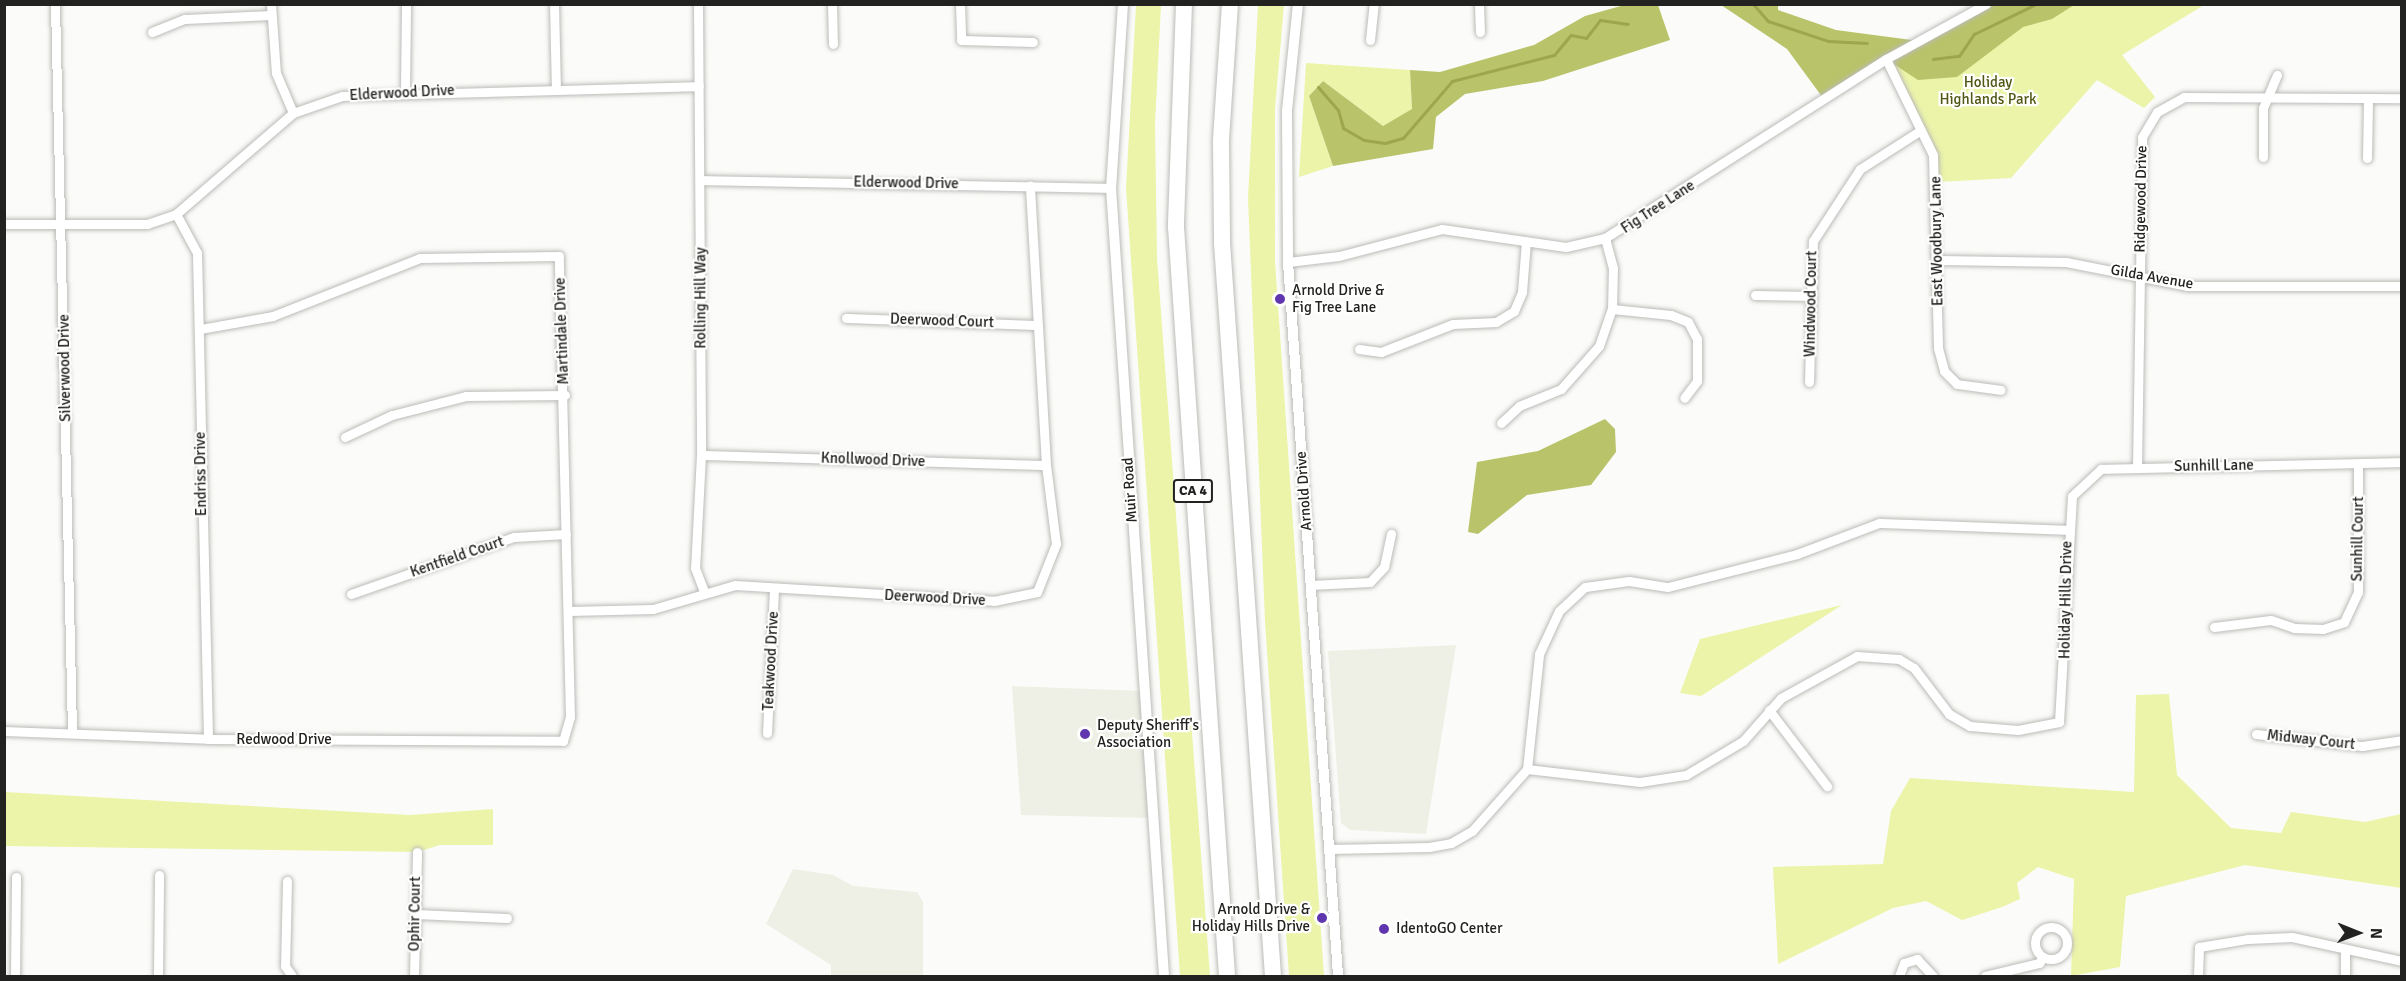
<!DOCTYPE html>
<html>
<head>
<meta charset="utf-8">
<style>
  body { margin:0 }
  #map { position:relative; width:2406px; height:981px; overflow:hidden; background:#fbfcf9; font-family:Signika,sans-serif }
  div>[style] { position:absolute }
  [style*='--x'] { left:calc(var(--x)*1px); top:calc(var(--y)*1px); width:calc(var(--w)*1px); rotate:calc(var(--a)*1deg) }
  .built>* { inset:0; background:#eef0e5 }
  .green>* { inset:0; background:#ebf4a9 }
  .forest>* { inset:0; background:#b9c36a }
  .stream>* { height:3px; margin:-1.5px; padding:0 1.5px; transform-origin:1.5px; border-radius:1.5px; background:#9da64d }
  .roads { filter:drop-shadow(0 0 2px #bbbbb8) drop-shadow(0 0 2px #bbbbb8) }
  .minor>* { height:9px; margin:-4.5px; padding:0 4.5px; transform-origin:4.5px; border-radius:4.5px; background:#fff }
  .minor>.ring { margin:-4.5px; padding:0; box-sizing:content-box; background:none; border:9px solid #fff; border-radius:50% }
  .tertiary>* { height:10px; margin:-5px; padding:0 5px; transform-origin:5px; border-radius:5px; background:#fff }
  .motorway>* { height:16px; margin:-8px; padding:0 8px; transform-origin:8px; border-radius:8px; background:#fff }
  .dots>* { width:16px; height:16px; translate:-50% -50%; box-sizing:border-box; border:3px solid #fffffe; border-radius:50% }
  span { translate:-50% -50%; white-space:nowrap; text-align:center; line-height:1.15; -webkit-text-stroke:4.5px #fffffe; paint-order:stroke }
  .shield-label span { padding:2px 4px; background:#fffffe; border:2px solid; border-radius:4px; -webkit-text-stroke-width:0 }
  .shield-label { font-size:14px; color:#222221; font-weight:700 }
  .park-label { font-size:15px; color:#515614 }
  .street-label { font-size:15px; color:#222221 }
  .poi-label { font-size:15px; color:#222221 }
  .left { translate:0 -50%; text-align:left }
  .right { translate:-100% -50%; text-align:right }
  .frame { position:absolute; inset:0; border:6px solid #222221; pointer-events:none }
  .north { position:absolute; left:2328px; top:903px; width:60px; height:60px; -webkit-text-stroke:4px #fffffe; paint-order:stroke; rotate:91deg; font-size:16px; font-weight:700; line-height:24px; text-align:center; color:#222221 }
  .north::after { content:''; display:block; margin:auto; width:21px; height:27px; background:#222221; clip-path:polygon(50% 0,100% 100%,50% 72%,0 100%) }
</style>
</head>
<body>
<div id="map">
  <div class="built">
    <i style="clip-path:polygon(1456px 645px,1426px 834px,1350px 830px,1341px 823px,1328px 651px)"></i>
    <i style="clip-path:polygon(1012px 686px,1144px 691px,1152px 818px,1021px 815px)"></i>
    <i style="clip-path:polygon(793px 869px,833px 875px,853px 886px,917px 892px,923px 902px,923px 976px,831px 976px,831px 965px,766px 924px)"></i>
  </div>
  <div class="green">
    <i style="clip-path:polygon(1136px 5px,1161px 5px,1155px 124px,1157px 258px,1210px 976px,1180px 976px,1126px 188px)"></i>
    <i style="clip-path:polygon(1258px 5px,1284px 5px,1275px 109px,1275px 261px,1324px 976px,1289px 976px,1265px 622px,1248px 198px)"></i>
    <i style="clip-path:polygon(1986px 5px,2204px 5px,2122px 55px,2155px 97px,2144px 108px,2097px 80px,2011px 178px,1938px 182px,1933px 155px,1886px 59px)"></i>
    <i style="clip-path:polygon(1306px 63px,1410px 70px,1412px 110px,1383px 126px,1323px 81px,1309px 96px,1333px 166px,1299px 177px)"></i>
    <i style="clip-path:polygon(1842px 605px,1701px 696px,1680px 693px,1700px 639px)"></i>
    <i style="clip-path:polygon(2169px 694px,2177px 775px,2231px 828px,2281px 833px,2291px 812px,2365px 822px,2401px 814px,2401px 888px,2245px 865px,2126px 896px,2120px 967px,2071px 976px,2074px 879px,2038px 867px,2017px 883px,2020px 899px,2002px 907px,1962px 920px,1926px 901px,1893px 908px,1778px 964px,1773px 867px,1883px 864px,1891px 811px,1910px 778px,2134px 792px,2136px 695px)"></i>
    <i style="clip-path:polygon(5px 792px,410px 815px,493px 809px,493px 845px,440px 845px,417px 852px,5px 846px)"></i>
  </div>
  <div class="forest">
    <i style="clip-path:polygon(1628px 4px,1658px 5px,1670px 40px,1543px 81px,1465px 94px,1436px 117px,1433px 149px,1333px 166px,1309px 96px,1323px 81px,1383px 126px,1412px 109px,1410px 70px,1440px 72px,1534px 45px,1585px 16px)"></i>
    <i style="clip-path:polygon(1721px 5px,1778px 5px,1778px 10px,1836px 30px,1919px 41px,1986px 5px,2074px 5px,2052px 19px,2023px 27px,1957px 77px,1918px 80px,1886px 59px,1823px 98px,1787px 49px)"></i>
    <i style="clip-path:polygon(1605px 419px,1615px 429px,1616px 452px,1591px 485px,1527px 495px,1478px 534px,1468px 532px,1477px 462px,1538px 451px)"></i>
  </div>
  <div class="stream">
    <i style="--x:1753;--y:4;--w:23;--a:49"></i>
    <i style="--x:1768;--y:21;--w:63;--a:18.4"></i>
    <i style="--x:1828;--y:41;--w:39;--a:3"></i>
    <i style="--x:1933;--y:59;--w:26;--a:-7"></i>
    <i style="--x:1959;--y:56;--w:27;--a:-56"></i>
    <i style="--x:1974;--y:34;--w:69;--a:-25.8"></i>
    <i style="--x:1318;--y:87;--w:30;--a:49"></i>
    <i style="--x:1338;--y:110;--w:19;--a:74"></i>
    <i style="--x:1343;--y:128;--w:24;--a:30"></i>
    <i style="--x:1364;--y:140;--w:21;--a:8"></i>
    <i style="--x:1385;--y:143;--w:19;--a:-16"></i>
    <i style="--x:1403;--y:138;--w:75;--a:-49.3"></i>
    <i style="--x:1452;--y:81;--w:105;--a:-14.3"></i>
    <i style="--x:1554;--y:55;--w:26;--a:-50"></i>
    <i style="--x:1571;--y:35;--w:15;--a:11"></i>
    <i style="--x:1586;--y:38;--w:23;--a:-52"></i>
    <i style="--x:1600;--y:20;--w:28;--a:8"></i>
  </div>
  <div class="roads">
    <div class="minor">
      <i style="--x:55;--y:4;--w:728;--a:88.66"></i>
      <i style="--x:271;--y:4;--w:69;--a:85.9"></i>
      <i style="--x:276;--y:73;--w:43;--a:67"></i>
      <i style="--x:554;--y:4;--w:86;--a:88.7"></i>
      <i style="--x:698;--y:4;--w:451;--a:89.6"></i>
      <i style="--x:701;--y:455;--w:113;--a:93"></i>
      <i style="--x:695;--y:568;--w:25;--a:69"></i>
      <i style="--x:832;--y:4;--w:40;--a:88.6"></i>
      <i style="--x:960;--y:4;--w:36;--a:88"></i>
      <i style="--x:961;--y:40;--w:72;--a:1.6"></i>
      <i style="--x:1479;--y:4;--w:28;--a:88"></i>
      <i style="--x:152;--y:32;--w:35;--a:-22"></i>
      <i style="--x:185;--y:19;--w:86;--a:-2.7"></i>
      <i style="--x:1370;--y:40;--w:36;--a:-84"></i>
      <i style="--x:1886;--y:59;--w:107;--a:63.9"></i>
      <i style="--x:1933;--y:155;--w:193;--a:88.5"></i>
      <i style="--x:1938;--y:348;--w:24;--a:75"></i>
      <i style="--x:1944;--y:371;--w:18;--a:45"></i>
      <i style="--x:1957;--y:384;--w:44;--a:7.8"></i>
      <i style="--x:405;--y:90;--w:86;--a:-89.3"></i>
      <i style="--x:2263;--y:157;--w:49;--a:-90"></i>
      <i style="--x:2263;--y:108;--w:36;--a:-67"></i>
      <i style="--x:2367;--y:158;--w:60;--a:-89"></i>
      <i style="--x:701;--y:180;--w:410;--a:1.1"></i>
      <i style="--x:176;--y:214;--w:44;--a:61.7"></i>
      <i style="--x:197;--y:253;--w:486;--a:88.7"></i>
      <i style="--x:4;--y:224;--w:143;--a:0"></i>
      <i style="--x:147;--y:224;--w:31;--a:-19"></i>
      <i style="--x:176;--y:214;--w:155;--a:-40.8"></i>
      <i style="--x:293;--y:113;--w:52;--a:-19.1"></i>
      <i style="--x:342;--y:96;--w:357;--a:-1.6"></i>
      <i style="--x:1940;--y:260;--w:126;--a:0.9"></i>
      <i style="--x:2066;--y:262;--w:123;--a:11.2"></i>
      <i style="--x:2187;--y:286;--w:215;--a:0"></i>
      <i style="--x:1288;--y:262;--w:51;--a:-6.7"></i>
      <i style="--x:1339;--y:256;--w:106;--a:-14.7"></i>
      <i style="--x:1442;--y:229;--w:125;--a:8.3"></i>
      <i style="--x:1566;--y:247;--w:40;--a:-13"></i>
      <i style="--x:1605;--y:238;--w:333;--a:-32.5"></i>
      <i style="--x:1886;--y:59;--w:114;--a:-28.8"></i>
      <i style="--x:1755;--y:295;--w:57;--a:1"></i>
      <i style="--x:1612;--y:309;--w:59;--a:5.8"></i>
      <i style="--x:1671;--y:315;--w:18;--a:22"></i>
      <i style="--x:1688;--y:322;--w:19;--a:62"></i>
      <i style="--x:1697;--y:339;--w:42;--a:90"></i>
      <i style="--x:1697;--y:381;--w:21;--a:127"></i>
      <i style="--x:846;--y:318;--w:191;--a:2.1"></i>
      <i style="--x:1359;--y:349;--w:22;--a:8"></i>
      <i style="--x:1381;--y:352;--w:77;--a:-21.3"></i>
      <i style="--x:1453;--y:324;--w:43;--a:-2.7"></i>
      <i style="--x:1496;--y:322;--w:21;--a:-31"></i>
      <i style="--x:1514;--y:311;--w:21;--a:-67"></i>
      <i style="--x:1522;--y:292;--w:51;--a:-85.5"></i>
      <i style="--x:1809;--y:382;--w:141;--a:-88.4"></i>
      <i style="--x:1813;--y:241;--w:86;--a:-56.9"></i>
      <i style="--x:1860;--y:169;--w:72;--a:-32.6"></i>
      <i style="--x:1501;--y:423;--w:25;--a:-43"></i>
      <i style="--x:1519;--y:406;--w:45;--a:-22"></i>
      <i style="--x:1561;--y:389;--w:57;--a:-48.5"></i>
      <i style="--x:1599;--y:346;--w:39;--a:-71"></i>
      <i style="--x:1612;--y:309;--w:41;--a:-88.6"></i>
      <i style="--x:1613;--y:268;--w:31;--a:-105"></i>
      <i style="--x:345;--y:437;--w:52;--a:-25.1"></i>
      <i style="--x:392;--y:415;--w:76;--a:-14.4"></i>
      <i style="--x:466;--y:396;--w:99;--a:-0.6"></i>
      <i style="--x:701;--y:455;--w:345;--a:1.7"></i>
      <i style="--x:2137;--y:467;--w:330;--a:-89.1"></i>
      <i style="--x:2142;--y:137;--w:29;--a:-59"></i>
      <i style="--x:2157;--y:112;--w:31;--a:-29"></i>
      <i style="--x:2184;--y:97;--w:218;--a:0.3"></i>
      <i style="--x:1310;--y:585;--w:60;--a:-2.9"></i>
      <i style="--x:1370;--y:582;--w:21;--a:-47"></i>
      <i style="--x:1384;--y:567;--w:34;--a:-78"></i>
      <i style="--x:351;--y:594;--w:173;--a:-19.3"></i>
      <i style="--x:514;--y:537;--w:52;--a:-3.3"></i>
      <i style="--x:569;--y:611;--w:84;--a:-1.4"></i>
      <i style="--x:653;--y:609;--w:85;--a:-16.3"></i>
      <i style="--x:735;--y:585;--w:259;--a:3.5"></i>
      <i style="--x:994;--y:601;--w:44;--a:-11.8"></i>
      <i style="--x:1037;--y:592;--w:52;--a:-68.4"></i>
      <i style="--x:1056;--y:544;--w:80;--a:-97.2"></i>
      <i style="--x:1046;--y:465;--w:280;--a:-93.3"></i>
      <i style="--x:2214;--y:627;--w:57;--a:-7"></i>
      <i style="--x:2271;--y:620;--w:24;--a:19"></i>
      <i style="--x:2294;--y:628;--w:29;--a:2"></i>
      <i style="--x:2323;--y:629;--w:22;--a:-18"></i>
      <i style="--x:2344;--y:622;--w:33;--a:-65"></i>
      <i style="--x:2358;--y:592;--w:128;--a:-90"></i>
      <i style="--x:1769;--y:710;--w:96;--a:52.7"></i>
      <i style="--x:4;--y:731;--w:204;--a:2.2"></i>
      <i style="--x:208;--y:739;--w:355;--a:0.3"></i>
      <i style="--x:563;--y:741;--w:25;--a:-74"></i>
      <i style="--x:570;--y:717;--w:461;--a:-91.4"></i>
      <i style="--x:559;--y:256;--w:139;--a:179.2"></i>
      <i style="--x:420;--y:258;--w:158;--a:158.5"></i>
      <i style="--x:273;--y:316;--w:73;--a:169.8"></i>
      <i style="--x:767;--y:733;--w:145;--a:-87.2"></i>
      <i style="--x:2256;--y:734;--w:107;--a:6.5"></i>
      <i style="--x:2362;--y:746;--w:40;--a:-8.5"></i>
      <i style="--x:1527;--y:769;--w:114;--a:6.6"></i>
      <i style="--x:1640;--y:782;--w:47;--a:-8.7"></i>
      <i style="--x:1686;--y:775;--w:66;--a:-30.8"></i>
      <i style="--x:1743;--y:741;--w:57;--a:-48.5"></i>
      <i style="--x:1781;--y:698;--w:87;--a:-28.9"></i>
      <i style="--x:1857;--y:656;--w:42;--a:4.1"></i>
      <i style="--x:1899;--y:659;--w:17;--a:31"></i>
      <i style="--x:1914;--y:668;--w:58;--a:52.7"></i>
      <i style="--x:1949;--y:714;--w:24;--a:30"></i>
      <i style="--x:1970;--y:726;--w:48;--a:4.8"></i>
      <i style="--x:2018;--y:730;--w:42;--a:-11"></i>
      <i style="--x:2059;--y:722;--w:226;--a:-86.7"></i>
      <i style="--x:2072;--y:496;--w:40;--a:-43"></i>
      <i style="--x:2101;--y:469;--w:301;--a:-1.3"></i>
      <i style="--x:1329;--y:849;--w:100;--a:-1.1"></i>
      <i style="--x:1429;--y:847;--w:22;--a:-10"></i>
      <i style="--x:1451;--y:843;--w:24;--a:-30"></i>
      <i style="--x:1472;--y:831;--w:83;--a:-48.4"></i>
      <i style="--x:1527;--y:769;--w:116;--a:-84"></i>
      <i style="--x:1539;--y:654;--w:47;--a:-65.1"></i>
      <i style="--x:1559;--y:611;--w:35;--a:-43"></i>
      <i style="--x:1585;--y:587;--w:44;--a:-7.8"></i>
      <i style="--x:1629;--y:581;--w:39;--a:9"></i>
      <i style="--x:1668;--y:587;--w:133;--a:-14.3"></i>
      <i style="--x:1797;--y:554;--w:88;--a:-20.7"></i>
      <i style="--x:1879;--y:523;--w:188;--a:2.1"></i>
      <i style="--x:287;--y:881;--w:85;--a:91.3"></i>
      <i style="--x:285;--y:966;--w:12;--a:55"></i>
      <i style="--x:415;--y:914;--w:92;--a:2.5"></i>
      <i class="ring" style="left:2035px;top:927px;width:23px;height:23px"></i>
      <i style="--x:15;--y:976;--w:99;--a:-89.4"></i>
      <i style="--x:158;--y:976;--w:101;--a:-89.4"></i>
      <i style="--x:414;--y:976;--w:124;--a:-88.6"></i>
      <i style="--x:1899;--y:976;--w:14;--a:-69"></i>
      <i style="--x:1904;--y:963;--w:14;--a:-17"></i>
      <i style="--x:1917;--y:959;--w:23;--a:47"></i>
      <i style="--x:1985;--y:976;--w:56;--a:-13.5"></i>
      <i style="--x:2039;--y:963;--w:7;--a:-56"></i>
      <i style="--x:2198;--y:976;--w:29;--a:-88"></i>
      <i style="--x:2199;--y:947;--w:50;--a:-9.3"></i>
      <i style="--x:2248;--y:939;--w:44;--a:-2.6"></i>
      <i style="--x:2292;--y:937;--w:113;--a:12.3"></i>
      <i style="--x:2345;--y:976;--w:24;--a:-90"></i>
    </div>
    <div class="tertiary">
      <i style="--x:1123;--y:4;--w:184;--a:93.7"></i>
      <i style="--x:1111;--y:188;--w:790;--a:86.15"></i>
      <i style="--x:1298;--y:4;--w:108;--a:95.9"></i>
      <i style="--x:1287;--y:111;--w:151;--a:89.6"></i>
      <i style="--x:1288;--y:262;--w:716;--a:85.99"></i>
    </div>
    <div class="motorway">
      <i style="--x:1184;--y:4;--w:223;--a:92.1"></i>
      <i style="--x:1176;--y:227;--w:751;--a:86.1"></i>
      <i style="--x:1230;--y:4;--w:137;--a:93.8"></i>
      <i style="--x:1221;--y:141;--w:102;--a:89.4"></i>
      <i style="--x:1222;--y:243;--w:735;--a:86.02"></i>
    </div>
  </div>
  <div class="dots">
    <i style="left:1280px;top:299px;background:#6036ae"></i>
    <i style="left:1085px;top:734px;background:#6036ae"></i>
    <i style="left:1322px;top:918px;background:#6036ae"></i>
    <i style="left:1384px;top:929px;background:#6036ae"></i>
  </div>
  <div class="shield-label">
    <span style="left:1193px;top:491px">CA 4</span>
  </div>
  <div class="park-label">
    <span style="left:1988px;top:91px">Holiday<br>Highlands Park</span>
  </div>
  <div class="street-label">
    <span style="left:402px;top:93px;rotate:-3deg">Elderwood Drive</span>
    <span style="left:906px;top:183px;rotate:1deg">Elderwood Drive</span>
    <span style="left:2141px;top:199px;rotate:-89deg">Ridgewood Drive</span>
    <span style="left:1658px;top:207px;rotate:-33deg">Fig Tree Lane</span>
    <span style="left:1937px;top:241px;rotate:-91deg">East Woodbury Lane</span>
    <span style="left:2152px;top:277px;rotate:10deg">Gilda Avenue</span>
    <span style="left:701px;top:298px;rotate:-90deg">Rolling Hill Way</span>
    <span style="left:1811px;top:304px;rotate:-89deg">Windwood Court</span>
    <span style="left:942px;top:321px;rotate:2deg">Deerwood Court</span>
    <span style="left:562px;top:331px;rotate:-92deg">Martindale Drive</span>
    <span style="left:65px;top:368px;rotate:-91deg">Silverwood Drive</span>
    <span style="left:873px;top:460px;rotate:2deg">Knollwood Drive</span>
    <span style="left:2214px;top:466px;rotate:-1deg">Sunhill Lane</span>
    <span style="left:201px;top:474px;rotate:-91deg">Endriss Drive</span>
    <span style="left:1130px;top:490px;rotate:-94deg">Muir Road</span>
    <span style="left:1304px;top:491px;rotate:-94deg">Arnold Drive</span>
    <span style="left:2358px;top:539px;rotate:-89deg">Sunhill Court</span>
    <span style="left:457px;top:557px;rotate:-19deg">Kentfield Court</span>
    <span style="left:935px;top:598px;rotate:3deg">Deerwood Drive</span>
    <span style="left:2066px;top:600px;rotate:-89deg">Holiday Hills Drive</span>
    <span style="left:771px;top:661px;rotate:-87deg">Teakwood Drive</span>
    <span style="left:284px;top:740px">Redwood Drive</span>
    <span style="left:2311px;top:740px;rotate:6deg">Midway Court</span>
    <span style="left:415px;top:914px;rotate:-89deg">Ophir Court</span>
  </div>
  <div class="poi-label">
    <span class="left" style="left:1292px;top:299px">Arnold Drive &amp;<br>Fig Tree Lane</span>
    <span class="left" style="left:1097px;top:734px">Deputy Sheriff's<br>Association</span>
    <span class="right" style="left:1310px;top:918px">Arnold Drive &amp;<br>Holiday Hills Drive</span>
    <span class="left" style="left:1396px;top:929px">IdentoGO Center</span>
  </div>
  <div class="frame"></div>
  <div class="north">N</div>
</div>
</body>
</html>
